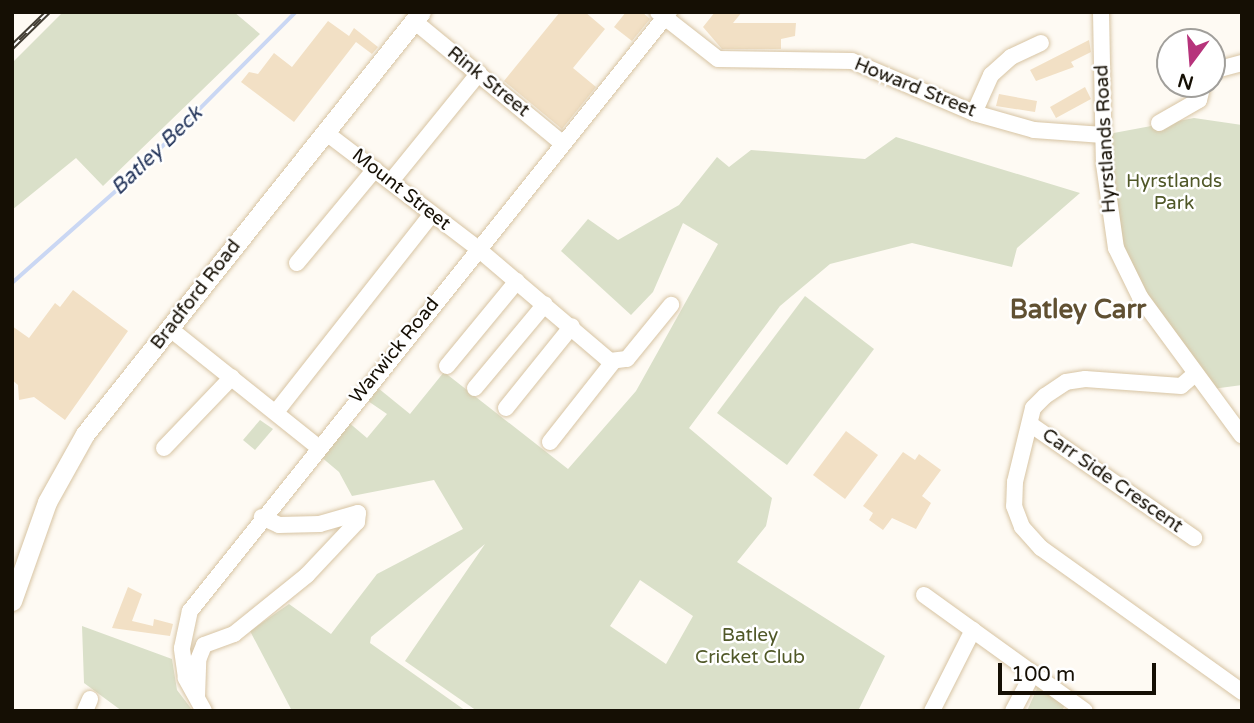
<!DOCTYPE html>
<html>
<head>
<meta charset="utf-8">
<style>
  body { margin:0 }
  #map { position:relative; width:1254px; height:723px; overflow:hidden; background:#fefaf3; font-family:"Varela Round",sans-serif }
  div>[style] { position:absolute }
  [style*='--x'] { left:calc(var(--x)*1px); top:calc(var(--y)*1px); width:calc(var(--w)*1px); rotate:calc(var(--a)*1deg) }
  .green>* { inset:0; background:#dae0c9 }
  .stream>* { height:3.5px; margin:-1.75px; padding:0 1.75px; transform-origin:1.75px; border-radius:1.75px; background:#cad7f3 }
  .building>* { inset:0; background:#f2e0c5 }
  .roads { filter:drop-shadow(0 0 2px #d7c4a3) drop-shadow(0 0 2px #d7c4a3) }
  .minor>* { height:16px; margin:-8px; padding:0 8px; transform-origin:8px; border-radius:8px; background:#fff }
  .major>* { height:19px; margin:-9.5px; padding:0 9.5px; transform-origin:9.5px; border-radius:9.5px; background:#fff }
  .rail>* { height:6px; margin-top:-3px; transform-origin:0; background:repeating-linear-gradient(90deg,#fff 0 10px,#443f35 0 20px); box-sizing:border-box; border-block:2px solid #443f35 }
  span { translate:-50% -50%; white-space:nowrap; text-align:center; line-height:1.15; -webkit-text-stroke:5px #fff; paint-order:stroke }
  .street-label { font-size:19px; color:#150f04 }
  .park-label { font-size:19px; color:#505828 }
  .water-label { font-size:21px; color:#24355b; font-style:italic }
  .district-label { font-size:26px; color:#605032; font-weight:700 }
  .frame { position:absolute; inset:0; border:14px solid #150f04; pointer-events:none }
  .north { position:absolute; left:1156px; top:28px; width:70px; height:70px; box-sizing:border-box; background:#fff; border:2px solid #a19f9b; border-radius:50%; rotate:196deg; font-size:19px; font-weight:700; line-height:28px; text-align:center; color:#150f04 }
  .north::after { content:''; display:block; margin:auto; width:24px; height:32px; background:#b6337b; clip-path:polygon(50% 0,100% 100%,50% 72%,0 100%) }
  .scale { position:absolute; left:998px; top:663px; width:158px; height:32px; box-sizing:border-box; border:4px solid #150f04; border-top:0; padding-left:9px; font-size:21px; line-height:24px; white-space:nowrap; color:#150f04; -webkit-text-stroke:5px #fff; paint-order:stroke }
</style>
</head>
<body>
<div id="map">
  <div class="green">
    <i style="clip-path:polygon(63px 12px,234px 12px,260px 34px,103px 186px,76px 158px,12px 210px,12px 63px)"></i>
    <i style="clip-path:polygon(1194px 118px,1242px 125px,1242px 385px,1205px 390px,1125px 272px,1103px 135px)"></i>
    <i style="clip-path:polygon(evenodd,896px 137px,1080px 193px,1017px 248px,1012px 267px,912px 243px,830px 264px,780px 306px,689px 428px,772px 498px,766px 526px,737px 562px,885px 656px,858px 711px,477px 711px,405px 661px,485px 544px,371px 637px,370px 643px,466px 711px,292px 711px,250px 631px,289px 604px,331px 634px,377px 574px,463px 529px,434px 480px,352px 496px,339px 472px,320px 456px,347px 421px,367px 438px,387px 414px,368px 401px,378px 388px,410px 414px,444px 372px,568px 469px,636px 391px,718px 244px,683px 223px,653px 292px,631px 315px,561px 251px,588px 219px,618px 240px,679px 205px,717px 157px,729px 167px,751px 150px,865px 159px,896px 137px,640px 580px,693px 616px,666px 664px,610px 626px,640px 580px)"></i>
    <i style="clip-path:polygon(805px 296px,874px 349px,787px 465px,717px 413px)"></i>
    <i style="clip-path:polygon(260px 420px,273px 429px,255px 450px,243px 440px)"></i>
    <i style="clip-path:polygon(82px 626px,172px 659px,177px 690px,193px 711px,122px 711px,84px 683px)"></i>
    <i style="clip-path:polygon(1039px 684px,1066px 703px,1062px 711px,1027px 711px)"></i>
  </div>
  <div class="stream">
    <i style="--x:12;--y:283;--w:163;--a:-41.5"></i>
    <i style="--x:134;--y:175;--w:230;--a:-45.2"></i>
  </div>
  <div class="building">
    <i style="clip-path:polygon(560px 12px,585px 12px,605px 29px,573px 68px,596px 87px,562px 129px,504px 81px)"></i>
    <i style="clip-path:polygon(626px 12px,642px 12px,650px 19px,632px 41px,614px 27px)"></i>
    <i style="clip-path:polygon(715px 12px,742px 12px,733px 23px,796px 23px,795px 36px,781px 39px,781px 49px,722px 49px,703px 27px)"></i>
    <i style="clip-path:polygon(328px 21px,349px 36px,354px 28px,378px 47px,372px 54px,356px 42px,294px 122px,241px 82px,249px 72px,258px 74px,274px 53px,292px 67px)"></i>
    <i style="clip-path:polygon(1089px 40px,1091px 52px,1071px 62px,1074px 67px,1036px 81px,1030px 70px)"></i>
    <i style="clip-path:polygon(1085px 87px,1091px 99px,1056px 118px,1050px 107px)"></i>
    <i style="clip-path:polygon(999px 94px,1037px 101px,1035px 112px,996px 106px)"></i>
    <i style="clip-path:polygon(73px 290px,128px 331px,65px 420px,34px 397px,19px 400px,18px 385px,12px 380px,12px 326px,29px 338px,55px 303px,60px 307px)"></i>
    <i style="clip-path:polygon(846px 431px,878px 455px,845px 499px,813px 475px)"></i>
    <i style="clip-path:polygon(903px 452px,915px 460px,919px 454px,941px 470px,922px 496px,931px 503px,916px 529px,892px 518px,883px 530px,869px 520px,873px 513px,863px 506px)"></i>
    <i style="clip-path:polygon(128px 587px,142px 594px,132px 621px,153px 626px,154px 619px,173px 624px,170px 636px,112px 628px)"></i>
  </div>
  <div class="roads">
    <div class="minor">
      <i style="--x:658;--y:12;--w:76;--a:38.1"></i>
      <i style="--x:718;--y:59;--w:134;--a:0.9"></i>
      <i style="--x:852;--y:61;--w:133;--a:23.1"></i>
      <i style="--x:974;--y:113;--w:62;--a:15.8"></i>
      <i style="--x:1034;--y:130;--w:69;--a:4.1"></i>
      <i style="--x:1101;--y:12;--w:152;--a:88.9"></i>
      <i style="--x:1104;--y:164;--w:85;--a:81.9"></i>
      <i style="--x:1116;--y:248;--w:55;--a:63.9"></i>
      <i style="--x:1140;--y:297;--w:172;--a:53.7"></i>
      <i style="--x:414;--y:21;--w:192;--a:39.5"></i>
      <i style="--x:1212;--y:71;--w:31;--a:-15"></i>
      <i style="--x:974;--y:113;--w:42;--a:-65.9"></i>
      <i style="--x:991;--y:75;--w:27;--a:-42"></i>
      <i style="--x:1011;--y:57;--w:33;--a:-25"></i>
      <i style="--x:1159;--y:123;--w:46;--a:-29.9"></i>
      <i style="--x:1199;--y:100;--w:16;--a:-76"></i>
      <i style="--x:325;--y:132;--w:191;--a:37.3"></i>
      <i style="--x:477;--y:248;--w:175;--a:40.4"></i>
      <i style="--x:610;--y:361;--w:17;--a:-7"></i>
      <i style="--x:627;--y:359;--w:70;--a:-50.8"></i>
      <i style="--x:392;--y:180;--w:138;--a:-50.9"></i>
      <i style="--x:297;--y:263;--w:122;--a:-50.3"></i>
      <i style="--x:169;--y:328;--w:191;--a:38.6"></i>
      <i style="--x:447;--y:366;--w:110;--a:-50.5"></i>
      <i style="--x:1195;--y:374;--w:18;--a:139"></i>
      <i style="--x:1181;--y:386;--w:96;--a:-175.8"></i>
      <i style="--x:1085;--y:379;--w:19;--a:171"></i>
      <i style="--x:1066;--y:382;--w:25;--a:146"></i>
      <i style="--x:1045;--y:396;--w:17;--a:135"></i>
      <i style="--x:1033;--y:408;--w:76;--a:103.7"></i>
      <i style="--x:1015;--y:482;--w:24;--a:92"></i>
      <i style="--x:1014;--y:506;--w:22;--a:69"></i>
      <i style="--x:1022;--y:527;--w:28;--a:48"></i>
      <i style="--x:1041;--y:548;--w:247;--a:35.6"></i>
      <i style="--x:475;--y:388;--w:109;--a:-50.2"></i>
      <i style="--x:506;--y:408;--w:105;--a:-51.2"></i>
      <i style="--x:276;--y:412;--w:252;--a:-51.8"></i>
      <i style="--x:1030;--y:424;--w:200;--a:34.8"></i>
      <i style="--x:550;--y:442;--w:102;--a:-51.8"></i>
      <i style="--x:164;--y:448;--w:98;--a:-46.2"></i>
      <i style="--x:924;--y:595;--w:198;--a:35.8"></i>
      <i style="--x:197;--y:697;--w:37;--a:-88"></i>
      <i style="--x:198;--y:660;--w:16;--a:-68"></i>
      <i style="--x:204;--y:645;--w:32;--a:-20"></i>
      <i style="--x:234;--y:634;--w:94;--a:-38.9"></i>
      <i style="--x:307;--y:575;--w:73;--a:-46.7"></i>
      <i style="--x:357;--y:522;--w:9;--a:-84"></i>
      <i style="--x:358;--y:513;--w:40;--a:164"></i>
      <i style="--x:320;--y:524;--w:41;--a:178.6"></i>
      <i style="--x:279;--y:525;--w:19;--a:-155"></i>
      <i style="--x:85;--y:711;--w:13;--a:-67"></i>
      <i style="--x:204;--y:711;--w:38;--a:-119"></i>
      <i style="--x:186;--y:678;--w:30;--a:-98"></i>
      <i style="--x:182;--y:648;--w:38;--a:-78"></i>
      <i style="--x:190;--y:611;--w:767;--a:-51.35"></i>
      <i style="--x:932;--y:711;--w:91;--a:-63.2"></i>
      <i style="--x:1013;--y:711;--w:43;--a:-62.2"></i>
    </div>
    <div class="major">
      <i style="--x:12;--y:601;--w:105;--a:-70.5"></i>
      <i style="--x:47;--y:502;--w:78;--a:-60.8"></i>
      <i style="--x:85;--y:434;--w:539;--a:-51.47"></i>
    </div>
  </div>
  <div class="rail">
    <i style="--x:12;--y:47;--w:50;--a:-44.2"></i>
  </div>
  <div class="street-label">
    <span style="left:488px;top:82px;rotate:39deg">Rink Street</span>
    <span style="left:915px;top:88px;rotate:22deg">Howard Street</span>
    <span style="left:1106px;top:139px;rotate:-93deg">Hyrstlands Road</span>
    <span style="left:401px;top:190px;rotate:38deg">Mount Street</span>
    <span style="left:196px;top:295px;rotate:-52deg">Bradford Road</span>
    <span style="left:395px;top:351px;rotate:-51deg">Warwick Road</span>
    <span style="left:1112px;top:481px;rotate:35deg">Carr Side Crescent</span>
  </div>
  <div class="park-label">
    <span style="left:1174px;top:193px">Hyrstlands<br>Park</span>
    <span style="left:750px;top:647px">Batley<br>Cricket Club</span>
  </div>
  <div class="water-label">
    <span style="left:157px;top:151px;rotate:-44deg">Batley Beck</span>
  </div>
  <div class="district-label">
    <span style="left:1078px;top:310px">Batley Carr</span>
  </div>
  <div class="frame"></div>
  <div class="north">N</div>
  <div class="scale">100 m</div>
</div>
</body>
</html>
